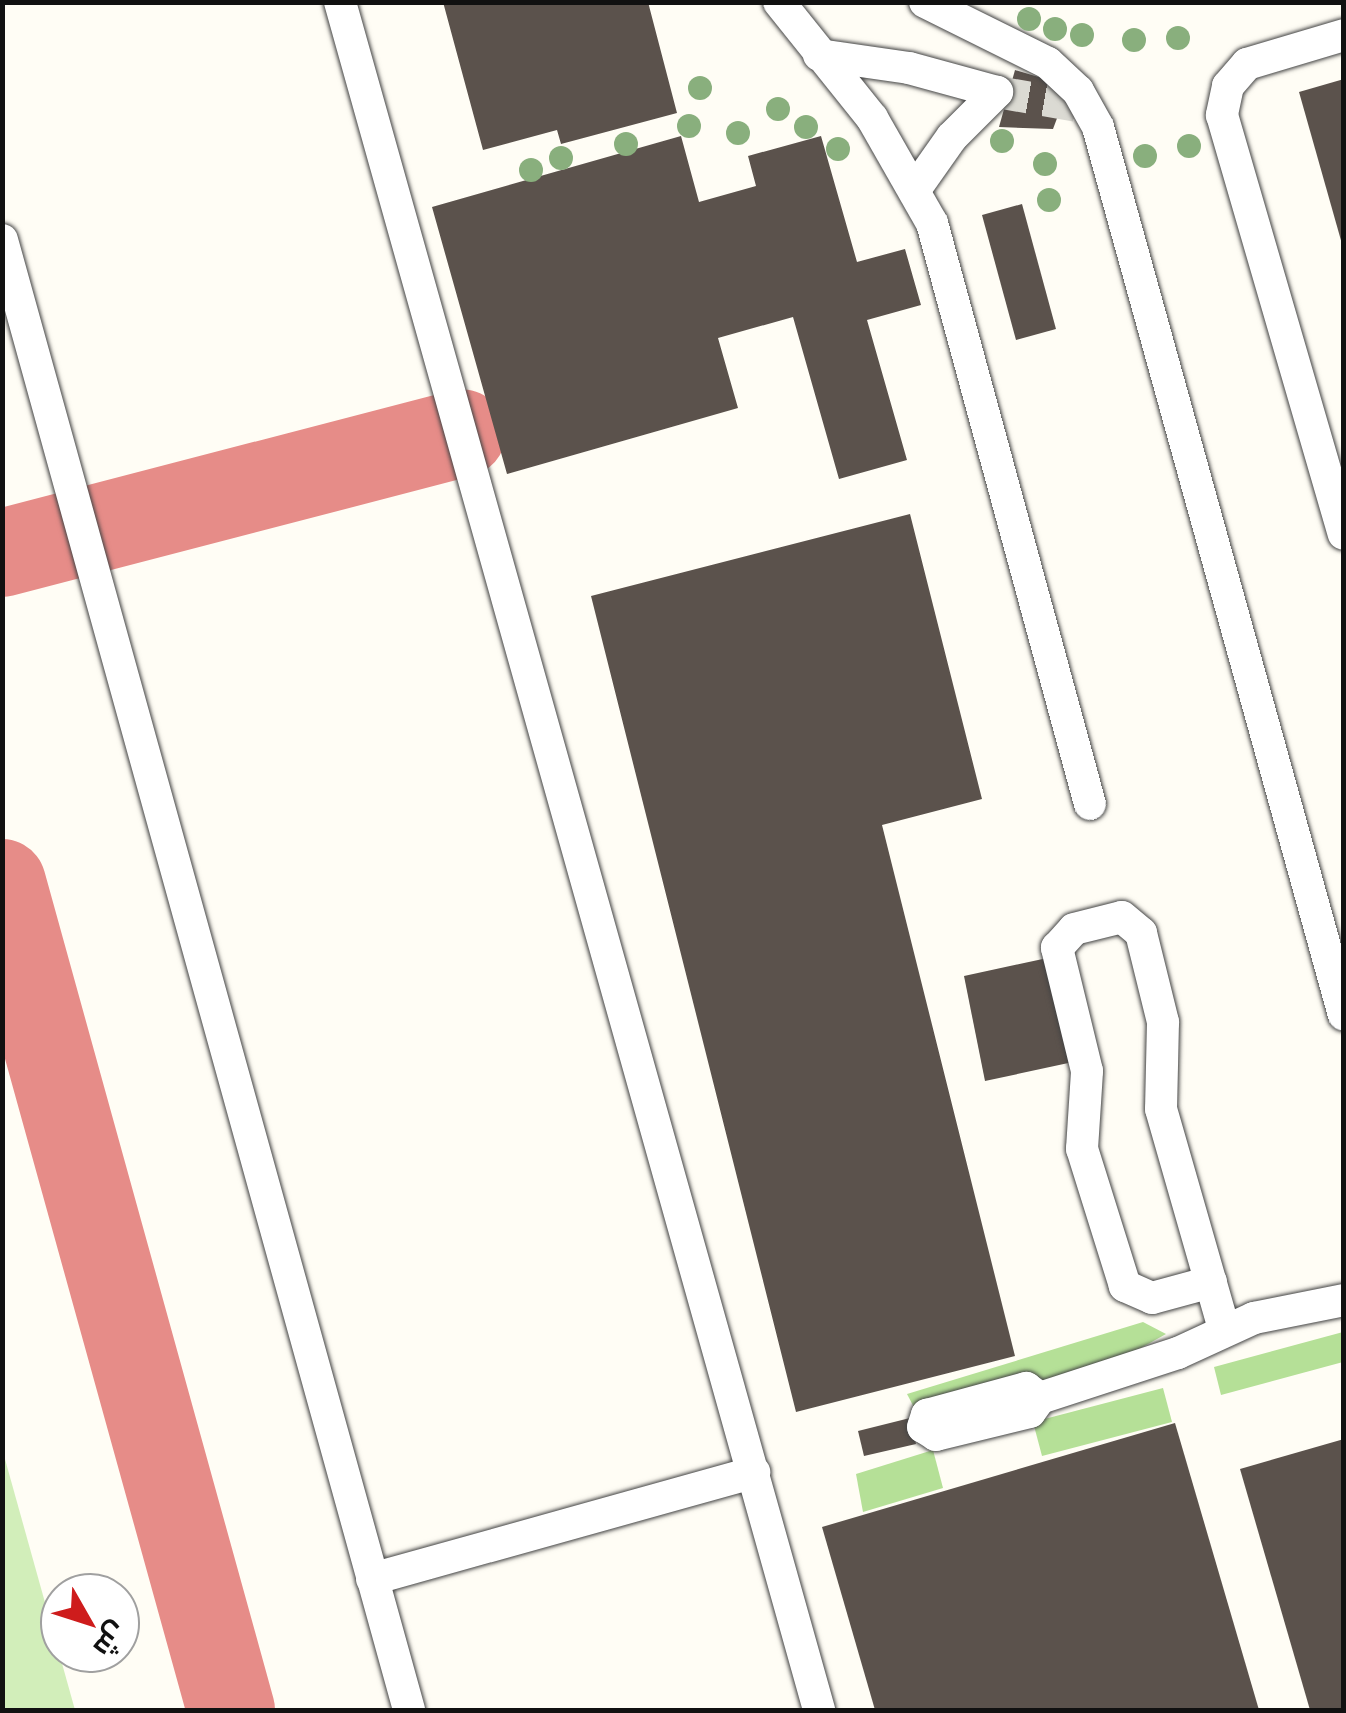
<!DOCTYPE html>
<html>
<head>
<meta charset="utf-8">
<style>
  body { margin:0 }
  #map { position:relative; width:1346px; height:1713px; overflow:hidden; background:#fffdf5; font-family:"Noto Serif",Cairo,serif }
  div>[style] { position:absolute }
  [style*='--x'] { left:calc(var(--x)*1px); top:calc(var(--y)*1px); width:calc(var(--w)*1px); rotate:calc(var(--a)*1deg) }
  .green>* { inset:0; background:#d2eeba }
  .forest>* { inset:0; background:#b5e097 }
  .taxiway>* { height:88px; margin:-44px; padding:0 44px; transform-origin:44px; border-radius:44px; background:#e68c88 }
  .building>* { inset:0; background:#5b524c }
  .minor-tunnel>* { height:32px; margin-top:-16px; transform-origin:0; background:repeating-linear-gradient(90deg,#dbdad3 0 32px,transparent 0 48px) }
  .roads { filter:drop-shadow(0 0 2px #444) drop-shadow(0 0 2px #444) }
  .minor>* { height:32px; margin:-16px; padding:0 16px; transform-origin:16px; border-radius:16px; background:#fff }
  .trees>* { width:24px; height:24px; margin:-12px; border-radius:50%; background:#89af7d }
  span { translate:-50% -50%; white-space:nowrap; text-align:center; line-height:1.15; -webkit-text-stroke:10px #fff; paint-order:stroke }
  .frame { position:absolute; inset:0; border:5px solid #111; pointer-events:none }
  .north { position:absolute; left:40px; top:1573px; width:100px; height:100px; box-sizing:border-box; background:#fff; border:2px solid #a0a0a0; border-radius:50%; rotate:129deg; font-size:28px; font-weight:700; line-height:40px; text-align:center; color:#111 }
  .north::after { content:''; display:block; margin:auto; width:35px; height:45px; background:#ce1c1c; clip-path:polygon(50% 0,100% 100%,50% 72%,0 100%) }
</style>
</head>
<body>
<div id="map">
  <div class="green">
    <i style="clip-path:polygon(3px 1452px,75px 1710px,3px 1710px)"></i>
  </div>
  <div class="forest">
    <i style="clip-path:polygon(1143px 1322px,1166px 1334px,1121px 1359px,918px 1415px,907px 1394px)"></i>
    <i style="clip-path:polygon(1343px 1332px,1343px 1362px,1221px 1395px,1214px 1367px)"></i>
    <i style="clip-path:polygon(1163px 1388px,1172px 1422px,1042px 1456px,1033px 1422px)"></i>
    <i style="clip-path:polygon(933px 1450px,943px 1488px,863px 1512px,856px 1474px)"></i>
  </div>
  <div class="taxiway">
    <i style="--x:2;--y:553;--w:475;--a:-14.6"></i>
    <i style="--x:2;--y:883;--w:858;--a:74.52"></i>
  </div>
  <div class="building">
    <i style="clip-path:polygon(443px 2px,648px 2px,677px 113px,561px 144px,557px 130px,483px 150px)"></i>
    <i style="clip-path:polygon(1015px 70px,1069px 86px,1053px 129px,999px 127px)"></i>
    <i style="clip-path:polygon(1344px 79px,1344px 244px,1342px 244px,1299px 92px)"></i>
    <i style="clip-path:polygon(681px 136px,699px 202px,756px 186px,748px 156px,821px 136px,857px 262px,905px 249px,921px 305px,867px 320px,907px 460px,839px 479px,793px 317px,718px 338px,738px 408px,507px 474px,432px 207px)"></i>
    <i style="clip-path:polygon(1022px 204px,1056px 329px,1016px 340px,982px 215px)"></i>
    <i style="clip-path:polygon(910px 514px,982px 799px,882px 825px,1015px 1356px,796px 1412px,591px 596px)"></i>
    <i style="clip-path:polygon(1052px 957px,1073px 1062px,985px 1081px,964px 976px)"></i>
    <i style="clip-path:polygon(910px 1418px,916px 1444px,864px 1456px,858px 1431px)"></i>
    <i style="clip-path:polygon(1175px 1423px,1259px 1710px,875px 1710px,822px 1527px)"></i>
    <i style="clip-path:polygon(1344px 1439px,1344px 1710px,1310px 1710px,1240px 1469px)"></i>
  </div>
  <div class="minor-tunnel">
    <i style="--x:997;--y:92;--w:93;--a:9.9"></i>
  </div>
  <div class="roads">
    <div class="minor">
      <i style="--x:340;--y:2;--w:1774;--a:74.33"></i>
      <i style="--x:779;--y:2;--w:149;--a:51.3"></i>
      <i style="--x:872;--y:118;--w:121;--a:60.3"></i>
      <i style="--x:932;--y:223;--w:602;--a:74.79"></i>
      <i style="--x:925;--y:2;--w:137;--a:26.4"></i>
      <i style="--x:1048;--y:63;--w:41;--a:43"></i>
      <i style="--x:1078;--y:91;--w:41;--a:60.9"></i>
      <i style="--x:1098;--y:127;--w:921;--a:74.52"></i>
      <i style="--x:1344;--y:35;--w:101;--a:163.4"></i>
      <i style="--x:1247;--y:64;--w:29;--a:131"></i>
      <i style="--x:1228;--y:86;--w:30;--a:102"></i>
      <i style="--x:1222;--y:115;--w:436;--a:73.8"></i>
      <i style="--x:819;--y:55;--w:91;--a:8.2"></i>
      <i style="--x:909;--y:68;--w:91;--a:15.3"></i>
      <i style="--x:916;--y:188;--w:62;--a:-54.8"></i>
      <i style="--x:952;--y:137;--w:64;--a:-45"></i>
      <i style="--x:2;--y:240;--w:1525;--a:74.52"></i>
      <i style="--x:1211;--y:1282;--w:61;--a:164.8"></i>
      <i style="--x:1152;--y:1298;--w:30;--a:-156"></i>
      <i style="--x:1125;--y:1286;--w:144;--a:-107.4"></i>
      <i style="--x:1082;--y:1149;--w:78;--a:-86.3"></i>
      <i style="--x:1087;--y:1071;--w:127;--a:-103.7"></i>
      <i style="--x:1057;--y:948;--w:25;--a:-48"></i>
      <i style="--x:1074;--y:929;--w:49;--a:-14"></i>
      <i style="--x:1122;--y:917;--w:25;--a:40"></i>
      <i style="--x:1141;--y:933;--w:92;--a:76.1"></i>
      <i style="--x:1163;--y:1022;--w:87;--a:91.3"></i>
      <i style="--x:1161;--y:1109;--w:229;--a:74"></i>
      <i style="--x:1026;--y:1388;--w:17;--a:36"></i>
      <i style="--x:1040;--y:1398;--w:17;--a:126"></i>
      <i style="--x:1030;--y:1412;--w:97;--a:166.3"></i>
      <i style="--x:936;--y:1435;--w:15;--a:-148"></i>
      <i style="--x:923;--y:1427;--w:13;--a:-72"></i>
      <i style="--x:927;--y:1415;--w:103;--a:-15.3"></i>
      <i style="--x:1040;--y:1398;--w:145;--a:-18.1"></i>
      <i style="--x:1178;--y:1353;--w:84;--a:-24.7"></i>
      <i style="--x:1254;--y:1318;--w:92;--a:-11.3"></i>
      <i style="--x:372;--y:1579;--w:397;--a:-15.6"></i>
    </div>
  </div>
  <div class="trees">
    <i style="left:1029px;top:19px"></i>
    <i style="left:1055px;top:29px"></i>
    <i style="left:1082px;top:35px"></i>
    <i style="left:1178px;top:38px"></i>
    <i style="left:1134px;top:40px"></i>
    <i style="left:700px;top:88px"></i>
    <i style="left:778px;top:109px"></i>
    <i style="left:689px;top:126px"></i>
    <i style="left:806px;top:127px"></i>
    <i style="left:738px;top:133px"></i>
    <i style="left:1002px;top:141px"></i>
    <i style="left:626px;top:144px"></i>
    <i style="left:1189px;top:146px"></i>
    <i style="left:838px;top:149px"></i>
    <i style="left:1145px;top:156px"></i>
    <i style="left:561px;top:158px"></i>
    <i style="left:1045px;top:164px"></i>
    <i style="left:531px;top:170px"></i>
    <i style="left:1049px;top:200px"></i>
  </div>
  <div class="frame"></div>
  <div class="north">ش</div>
</div>
</body>
</html>
